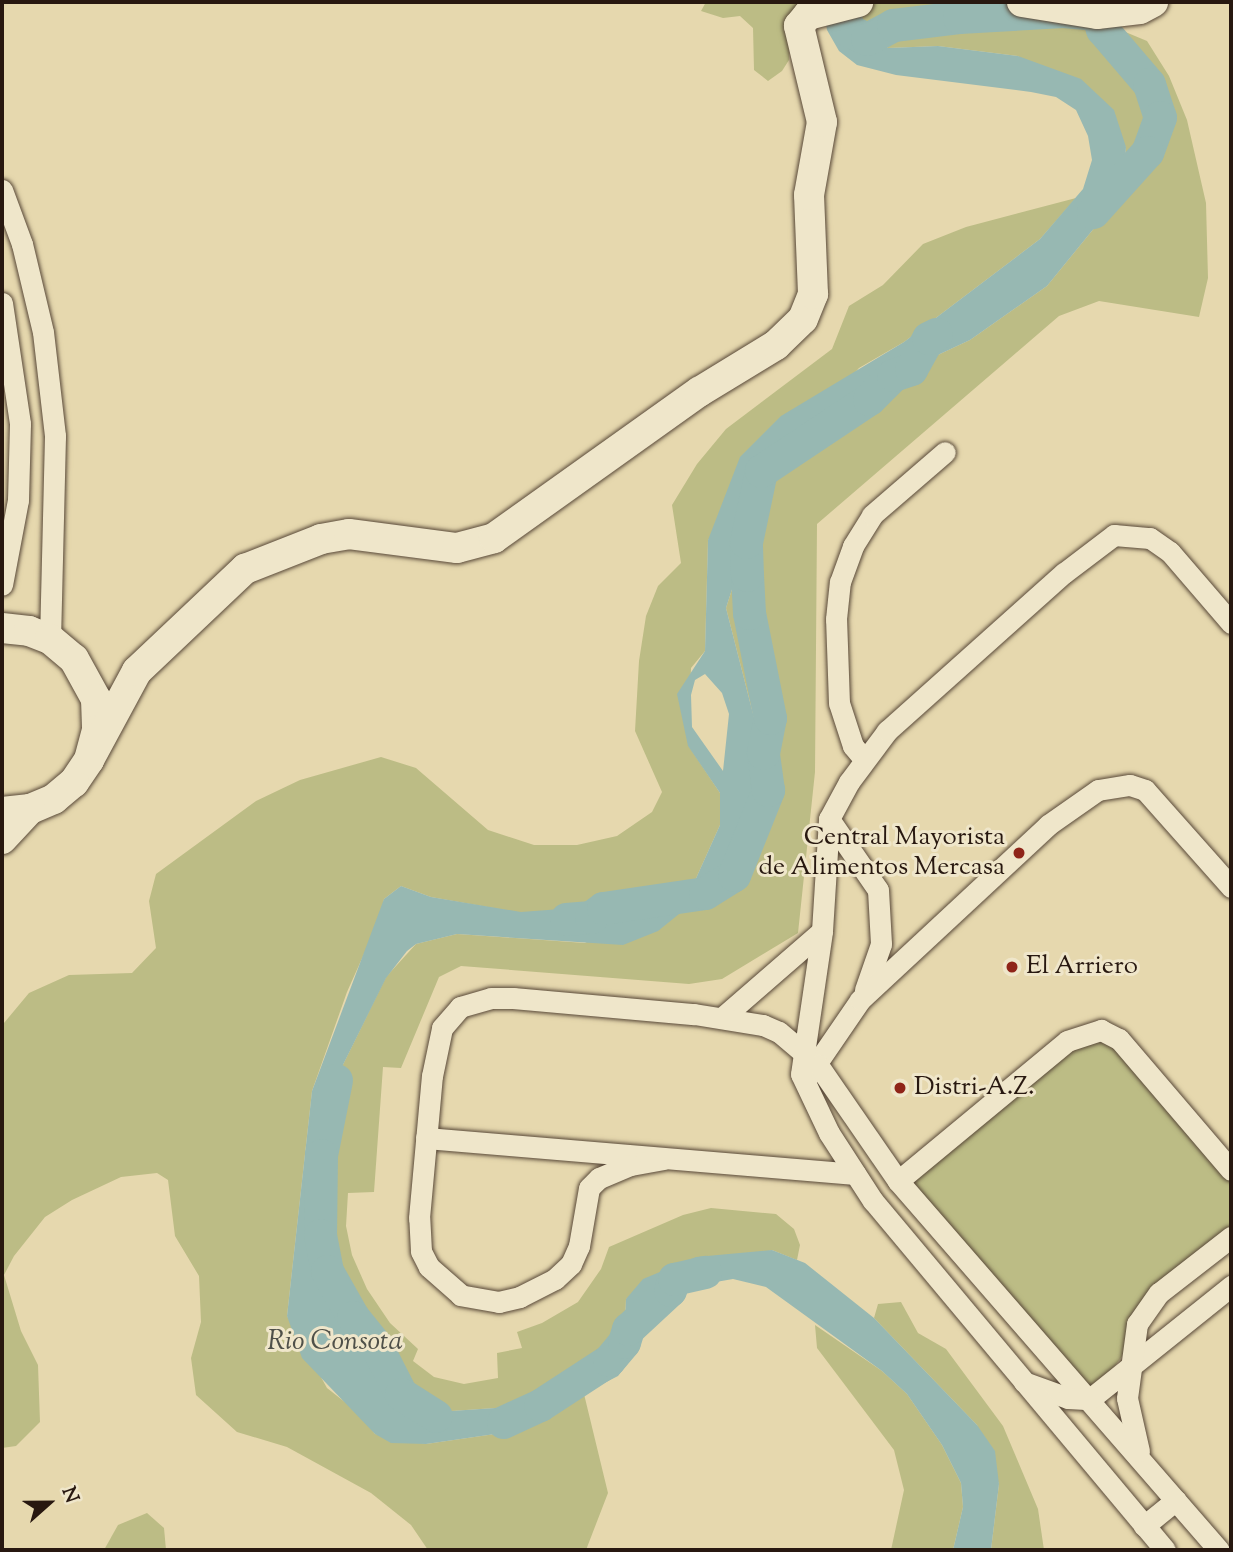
<!DOCTYPE html>
<html>
<head>
<meta charset="utf-8">
<style>
  body { margin:0 }
  #map { position:relative; width:1233px; height:1552px; overflow:hidden; background:#e6d8ae; font-family:"Sorts Mill Goudy",serif }
  div>[style] { position:absolute }
  [style*='--x'] { left:calc(var(--x)*1px); top:calc(var(--y)*1px); width:calc(var(--w)*1px); rotate:calc(var(--a)*1deg) }
  .green>* { inset:0; background:#bcbc85 }
  .water>* { inset:0; background:#97b8b2 }
  .river>* { height:33px; margin:-16.5px; padding:0 16.5px; transform-origin:16.5px; border-radius:16.5px; background:#97b8b2 }
  .roads { filter:drop-shadow(0 0 2px #584838) drop-shadow(0 0 2px #584838) }
  .street>* { height:21px; margin:-10.5px; padding:0 10.5px; transform-origin:10.5px; border-radius:10.5px; background:#efe6ca }
  .secondary>* { height:30px; margin:-15px; padding:0 15px; transform-origin:15px; border-radius:15px; background:#efe6ca }
  .dots>* { width:19px; height:19px; translate:-50% -50%; box-sizing:border-box; border:4px solid #efe6ca; border-radius:50% }
  span { translate:-50% -50%; white-space:nowrap; text-align:center; line-height:1.15; -webkit-text-stroke:6px #efe6ca; paint-order:stroke }
  .poi-label { font-size:26px; color:#281810 }
  .right { translate:-100% -50%; text-align:right }
  .left { translate:0 -50%; text-align:left }
  .water-label { font-size:28px; color:#4f5049; font-style:italic }
  .frame { position:absolute; inset:0; border:4px solid #281810; pointer-events:none }
  .north { position:absolute; left:14px; top:1468px; width:70px; height:70px; -webkit-text-stroke:5px #efe6ca; paint-order:stroke; rotate:69deg; font-size:19px; font-weight:700; line-height:28px; text-align:center; color:#281810 }
  .north::after { content:''; display:block; margin:auto; width:24px; height:32px; background:#281810; clip-path:polygon(50% 0,100% 100%,50% 72%,0 100%) }
</style>
</head>
<body>
<div id="map">
  <div class="green">
    <i style="clip-path:polygon(706px 2px,807px 2px,790px 30px,789px 60px,782px 71px,768px 81px,754px 70px,753px 28px,740px 16px,723px 18px,701px 11px)"></i>
    <i style="clip-path:polygon(858px 2px,1022px 2px,1111px 26px,1147px 41px,1169px 76px,1187px 120px,1206px 203px,1208px 278px,1199px 317px,1099px 301px,1059px 316px,817px 524px,815px 772px,798px 933px,722px 979px,689px 984px,461px 966px,439px 977px,401px 1068px,383px 1067px,374px 1192px,348px 1193px,346px 1226px,352px 1255px,367px 1289px,390px 1323px,418px 1349px,413px 1361px,434px 1377px,464px 1384px,498px 1378px,497px 1353px,522px 1348px,517px 1332px,542px 1323px,578px 1302px,601px 1269px,609px 1247px,683px 1215px,711px 1208px,776px 1214px,794px 1229px,800px 1245px,797px 1260px,772px 1250px,626px 1299px,624px 1342px,609px 1360px,540px 1405px,451px 1411px,401px 1394px,358px 1307px,327px 1271px,320px 1224px,324px 1126px,336px 1079px,386px 977px,416px 944px,457px 934px,585px 943px,726px 868px,743px 849px,756px 823px,763px 753px,726px 608px,769px 474px,867px 388px,970px 340px,1047px 286px,1113px 205px,1124px 178px,1126px 147px,1018px 56px,938px 46px,888px 48px,848px 30px,841px 15px)"></i>
    <i style="clip-path:polygon(1076px 198px,1040px 239px,904px 342px,859px 368px,708px 540px,705px 651px,691px 668px,688px 745px,720px 793px,720px 825px,693px 885px,627px 904px,521px 913px,431px 897px,401px 886px,384px 899px,380px 918px,347px 992px,312px 1091px,287px 1316px,327px 1388px,360px 1414px,375px 1434px,426px 1444px,509px 1432px,584px 1394px,608px 1493px,586px 1550px,428px 1550px,411px 1525px,371px 1493px,287px 1447px,237px 1432px,196px 1395px,191px 1358px,201px 1322px,199px 1276px,175px 1236px,168px 1180px,157px 1173px,121px 1177px,72px 1200px,45px 1217px,14px 1256px,4px 1275px,21px 1331px,38px 1365px,40px 1422px,16px 1446px,2px 1448px,4px 1023px,29px 993px,69px 975px,132px 973px,156px 948px,149px 901px,156px 874px,256px 801px,300px 780px,381px 757px,416px 768px,488px 830px,534px 845px,577px 845px,617px 836px,652px 812px,662px 792px,635px 731px,639px 661px,646px 616px,658px 586px,681px 563px,672px 505px,697px 464px,726px 429px,832px 349px,849px 306px,883px 285px,923px 244px,966px 227px)"></i>
    <i style="clip-path:polygon(1101px 1030px,1231px 1170px,1231px 1237px,1159px 1293px,1132px 1343px,1090px 1399px,898px 1181px,1018px 1080px)"></i>
    <i style="clip-path:polygon(901px 1302px,918px 1333px,946px 1349px,1003px 1426px,1038px 1509px,1044px 1550px,991px 1550px,999px 1484px,977px 1425px,874px 1318px,878px 1304px)"></i>
    <i style="clip-path:polygon(815px 1325px,882px 1371px,907px 1394px,942px 1445px,961px 1483px,963px 1507px,953px 1550px,891px 1550px,904px 1490px,894px 1450px,817px 1348px)"></i>
    <i style="clip-path:polygon(147px 1513px,164px 1528px,166px 1550px,104px 1550px,118px 1525px)"></i>
  </div>
  <div class="water">
    <i style="clip-path:polygon(evenodd,822px 2px,841px 15px,848px 30px,888px 48px,938px 46px,1018px 56px,1081px 79px,1114px 110px,1126px 147px,1124px 178px,1113px 205px,1047px 286px,970px 340px,867px 388px,769px 474px,726px 608px,763px 753px,756px 823px,743px 849px,705px 893px,658px 931px,623px 945px,457px 934px,416px 944px,407px 951px,386px 978px,336px 1079px,324px 1126px,320px 1224px,327px 1271px,358px 1307px,401px 1394px,451px 1411px,540px 1405px,609px 1360px,624px 1342px,626px 1299px,643px 1279px,696px 1257px,772px 1250px,805px 1263px,874px 1318px,977px 1425px,995px 1451px,999px 1484px,991px 1550px,953px 1550px,963px 1507px,961px 1483px,942px 1445px,907px 1394px,882px 1371px,766px 1287px,733px 1279px,670px 1290px,654px 1307px,636px 1353px,618px 1376px,509px 1432px,426px 1444px,391px 1443px,375px 1434px,302px 1358px,287px 1316px,312px 1091px,384px 899px,401px 886px,431px 897px,521px 912px,627px 904px,693px 885px,720px 825px,720px 793px,688px 746px,677px 694px,705px 651px,708px 540px,740px 457px,781px 416px,904px 342px,1040px 239px,1083px 189px,1092px 160px,1088px 136px,1076px 110px,1056px 97px,1031px 92px,896px 75px,857px 65px,839px 51px,827px 30px,822px 2px,705px 674px,722px 693px,729px 714px,723px 771px,692px 727px,691px 695px,695px 680px,705px 674px)"></i>
  </div>
  <div class="river">
    <i style="--x:842;--y:2;--w:29;--a:78"></i>
    <i style="--x:848;--y:30;--w:21;--a:25"></i>
    <i style="--x:867;--y:39;--w:30;--a:-28"></i>
    <i style="--x:893;--y:25;--w:66;--a:-6.9"></i>
    <i style="--x:959;--y:17;--w:104;--a:-3.3"></i>
    <i style="--x:1063;--y:11;--w:34;--a:5"></i>
    <i style="--x:1097;--y:14;--w:16;--a:72"></i>
    <i style="--x:1102;--y:29;--w:72;--a:49.5"></i>
    <i style="--x:1149;--y:84;--w:35;--a:72"></i>
    <i style="--x:1160;--y:117;--w:37;--a:110"></i>
    <i style="--x:1147;--y:152;--w:81;--a:132"></i>
    <i style="--x:566;--y:919;--w:25;--a:-5"></i>
    <i style="--x:591;--y:917;--w:15;--a:-37"></i>
    <i style="--x:603;--y:908;--w:103;--a:-8.4"></i>
    <i style="--x:705;--y:893;--w:34;--a:-32"></i>
    <i style="--x:734;--y:875;--w:92;--a:-68.2"></i>
    <i style="--x:768;--y:790;--w:37;--a:-98"></i>
    <i style="--x:763;--y:753;--w:36;--a:-79"></i>
    <i style="--x:770;--y:718;--w:107;--a:-101.3"></i>
    <i style="--x:749;--y:613;--w:38;--a:-93"></i>
    <i style="--x:747;--y:575;--w:33;--a:-92"></i>
    <i style="--x:746;--y:542;--w:73;--a:-78.1"></i>
    <i style="--x:761;--y:471;--w:130;--a:-33.7"></i>
    <i style="--x:869;--y:399;--w:34;--a:-45"></i>
    <i style="--x:893;--y:375;--w:19;--a:-18"></i>
    <i style="--x:911;--y:369;--w:35;--a:-61"></i>
    <i style="--x:928;--y:338;--w:9;--a:-27"></i>
    <i style="--x:336;--y:1080;--w:76;--a:101.3"></i>
    <i style="--x:321;--y:1155;--w:80;--a:90.7"></i>
    <i style="--x:320;--y:1235;--w:37;--a:79"></i>
    <i style="--x:327;--y:1271;--w:53;--a:60.5"></i>
    <i style="--x:353;--y:1317;--w:36;--a:51"></i>
    <i style="--x:376;--y:1345;--w:55;--a:63"></i>
    <i style="--x:401;--y:1394;--w:41;--a:32.2"></i>
    <i style="--x:503;--y:1422;--w:41;--a:-24.7"></i>
    <i style="--x:540;--y:1405;--w:82;--a:-33.1"></i>
    <i style="--x:609;--y:1360;--w:23;--a:-50"></i>
    <i style="--x:624;--y:1342;--w:14;--a:-73"></i>
    <i style="--x:628;--y:1329;--w:57;--a:-42.9"></i>
    <i style="--x:670;--y:1290;--w:12;--a:-70"></i>
    <i style="--x:674;--y:1279;--w:32;--a:-13"></i>
  </div>
  <div class="roads">
    <div class="street">
      <i style="--x:2;--y:190;--w:58;--a:69.7"></i>
      <i style="--x:22;--y:244;--w:90;--a:76.6"></i>
      <i style="--x:43;--y:332;--w:105;--a:83.4"></i>
      <i style="--x:55;--y:436;--w:203;--a:91.4"></i>
      <i style="--x:2;--y:303;--w:122;--a:81.5"></i>
      <i style="--x:20;--y:424;--w:76;--a:91.5"></i>
      <i style="--x:18;--y:500;--w:86;--a:100.7"></i>
      <i style="--x:864;--y:759;--w:17;--a:-130"></i>
      <i style="--x:853;--y:746;--w:45;--a:-108"></i>
      <i style="--x:839;--y:703;--w:84;--a:-92"></i>
      <i style="--x:836;--y:619;--w:37;--a:-84"></i>
      <i style="--x:840;--y:582;--w:38;--a:-70"></i>
      <i style="--x:853;--y:546;--w:36;--a:-58"></i>
      <i style="--x:872;--y:515;--w:96;--a:-40.8"></i>
      <i style="--x:829;--y:819;--w:86;--a:55.4"></i>
      <i style="--x:878;--y:890;--w:54;--a:86.8"></i>
      <i style="--x:881;--y:944;--w:49;--a:109.2"></i>
      <i style="--x:723;--y:1017;--w:131;--a:-41"></i>
      <i style="--x:808;--y:1076;--w:92;--a:-55.6"></i>
      <i style="--x:860;--y:1000;--w:257;--a:-42.9"></i>
      <i style="--x:1048;--y:825;--w:61;--a:-35"></i>
      <i style="--x:1098;--y:790;--w:32;--a:-9"></i>
      <i style="--x:1130;--y:785;--w:16;--a:18"></i>
      <i style="--x:1145;--y:790;--w:130;--a:48.4"></i>
      <i style="--x:426;--y:1138;--w:431;--a:4.8"></i>
      <i style="--x:664;--y:1159;--w:35;--a:170"></i>
      <i style="--x:630;--y:1165;--w:34;--a:157"></i>
      <i style="--x:599;--y:1178;--w:14;--a:135"></i>
      <i style="--x:589;--y:1188;--w:59;--a:99.8"></i>
      <i style="--x:579;--y:1246;--w:20;--a:114"></i>
      <i style="--x:571;--y:1264;--w:22;--a:137"></i>
      <i style="--x:555;--y:1279;--w:39;--a:153"></i>
      <i style="--x:520;--y:1297;--w:22;--a:167"></i>
      <i style="--x:499;--y:1302;--w:39;--a:-170"></i>
      <i style="--x:461;--y:1295;--w:43;--a:-138.8"></i>
      <i style="--x:429;--y:1267;--w:18;--a:-117"></i>
      <i style="--x:421;--y:1251;--w:33;--a:-93"></i>
      <i style="--x:419;--y:1218;--w:143;--a:-84.8"></i>
      <i style="--x:432;--y:1076;--w:49;--a:-78.2"></i>
      <i style="--x:442;--y:1028;--w:28;--a:-49"></i>
      <i style="--x:460;--y:1007;--w:32;--a:-16"></i>
      <i style="--x:491;--y:998;--w:22;--a:0"></i>
      <i style="--x:513;--y:998;--w:182;--a:5.1"></i>
      <i style="--x:694;--y:1014;--w:70;--a:9.1"></i>
      <i style="--x:763;--y:1025;--w:17;--a:24"></i>
      <i style="--x:779;--y:1032;--w:51;--a:40.2"></i>
      <i style="--x:818;--y:1065;--w:141;--a:55.4"></i>
      <i style="--x:898;--y:1181;--w:489;--a:49"></i>
      <i style="--x:898;--y:1181;--w:219;--a:-39.6"></i>
      <i style="--x:1067;--y:1041;--w:36;--a:-18"></i>
      <i style="--x:1101;--y:1030;--w:20;--a:27"></i>
      <i style="--x:1119;--y:1039;--w:172;--a:49.5"></i>
      <i style="--x:1024;--y:1382;--w:47;--a:20"></i>
      <i style="--x:1068;--y:1398;--w:22;--a:3"></i>
      <i style="--x:1090;--y:1399;--w:181;--a:-38.7"></i>
      <i style="--x:1139;--y:1451;--w:54;--a:-102.8"></i>
      <i style="--x:1127;--y:1398;--w:75;--a:-82.3"></i>
      <i style="--x:1137;--y:1324;--w:38;--a:-55"></i>
      <i style="--x:1159;--y:1293;--w:91;--a:-37.9"></i>
      <i style="--x:1144;--y:1526;--w:41;--a:-39.1"></i>
      <i style="--x:1165;--y:1550;--w:455;--a:-129.9"></i>
      <i style="--x:873;--y:1201;--w:81;--a:-122.9"></i>
      <i style="--x:829;--y:1133;--w:65;--a:-115.4"></i>
      <i style="--x:801;--y:1074;--w:145;--a:-81.6"></i>
      <i style="--x:822;--y:931;--w:112;--a:-86.4"></i>
      <i style="--x:829;--y:819;--w:42;--a:-61.6"></i>
      <i style="--x:849;--y:782;--w:64;--a:-53.3"></i>
      <i style="--x:887;--y:731;--w:237;--a:-41.8"></i>
      <i style="--x:1064;--y:573;--w:63;--a:-37.2"></i>
      <i style="--x:1114;--y:535;--w:36;--a:5"></i>
      <i style="--x:1150;--y:538;--w:24;--a:35"></i>
      <i style="--x:1170;--y:552;--w:94;--a:49.3"></i>
    </div>
    <div class="secondary">
      <i style="--x:1022;--y:2;--w:76;--a:9.1"></i>
      <i style="--x:1097;--y:14;--w:43;--a:-6.6"></i>
      <i style="--x:1140;--y:9;--w:15;--a:-28"></i>
      <i style="--x:2;--y:628;--w:27;--a:6"></i>
      <i style="--x:29;--y:631;--w:22;--a:21"></i>
      <i style="--x:50;--y:639;--w:31;--a:40"></i>
      <i style="--x:74;--y:659;--w:46;--a:61.2"></i>
      <i style="--x:96;--y:699;--w:31;--a:88"></i>
      <i style="--x:97;--y:730;--w:31;--a:105"></i>
      <i style="--x:89;--y:760;--w:27;--a:124"></i>
      <i style="--x:74;--y:782;--w:26;--a:140"></i>
      <i style="--x:54;--y:799;--w:26;--a:157"></i>
      <i style="--x:30;--y:809;--w:28;--a:174"></i>
      <i style="--x:89;--y:760;--w:101;--a:-61.7"></i>
      <i style="--x:137;--y:671;--w:149;--a:-43.4"></i>
      <i style="--x:245;--y:569;--w:82;--a:-21.5"></i>
      <i style="--x:321;--y:539;--w:28;--a:-10"></i>
      <i style="--x:349;--y:534;--w:109;--a:7.4"></i>
      <i style="--x:457;--y:548;--w:38;--a:-15"></i>
      <i style="--x:494;--y:538;--w:252;--a:-35.5"></i>
      <i style="--x:699;--y:392;--w:90;--a:-31.4"></i>
      <i style="--x:776;--y:345;--w:37;--a:-44"></i>
      <i style="--x:803;--y:319;--w:27;--a:-68"></i>
      <i style="--x:813;--y:294;--w:99;--a:-92.3"></i>
      <i style="--x:809;--y:195;--w:74;--a:-79.9"></i>
      <i style="--x:822;--y:122;--w:99;--a:-103.5"></i>
      <i style="--x:799;--y:26;--w:14;--a:-51"></i>
      <i style="--x:808;--y:15;--w:52;--a:-14.6"></i>
      <i style="--x:2;--y:839;--w:41;--a:-47"></i>
    </div>
  </div>
  <div class="dots">
    <i style="left:1019px;top:853px;background:#8f2418"></i>
    <i style="left:1012px;top:967px;background:#8f2418"></i>
    <i style="left:900px;top:1088px;background:#8f2418"></i>
  </div>
  <div class="poi-label">
    <span class="right" style="left:1005px;top:853px">Central Mayorista<br>de Alimentos Mercasa</span>
    <span class="left" style="left:1026px;top:967px">El Arriero</span>
    <span class="left" style="left:914px;top:1088px">Distri-A.Z.</span>
  </div>
  <div class="water-label">
    <span style="left:335px;top:1342px">Rio Consota</span>
  </div>
  <div class="frame"></div>
  <div class="north">N</div>
</div>
</body>
</html>
